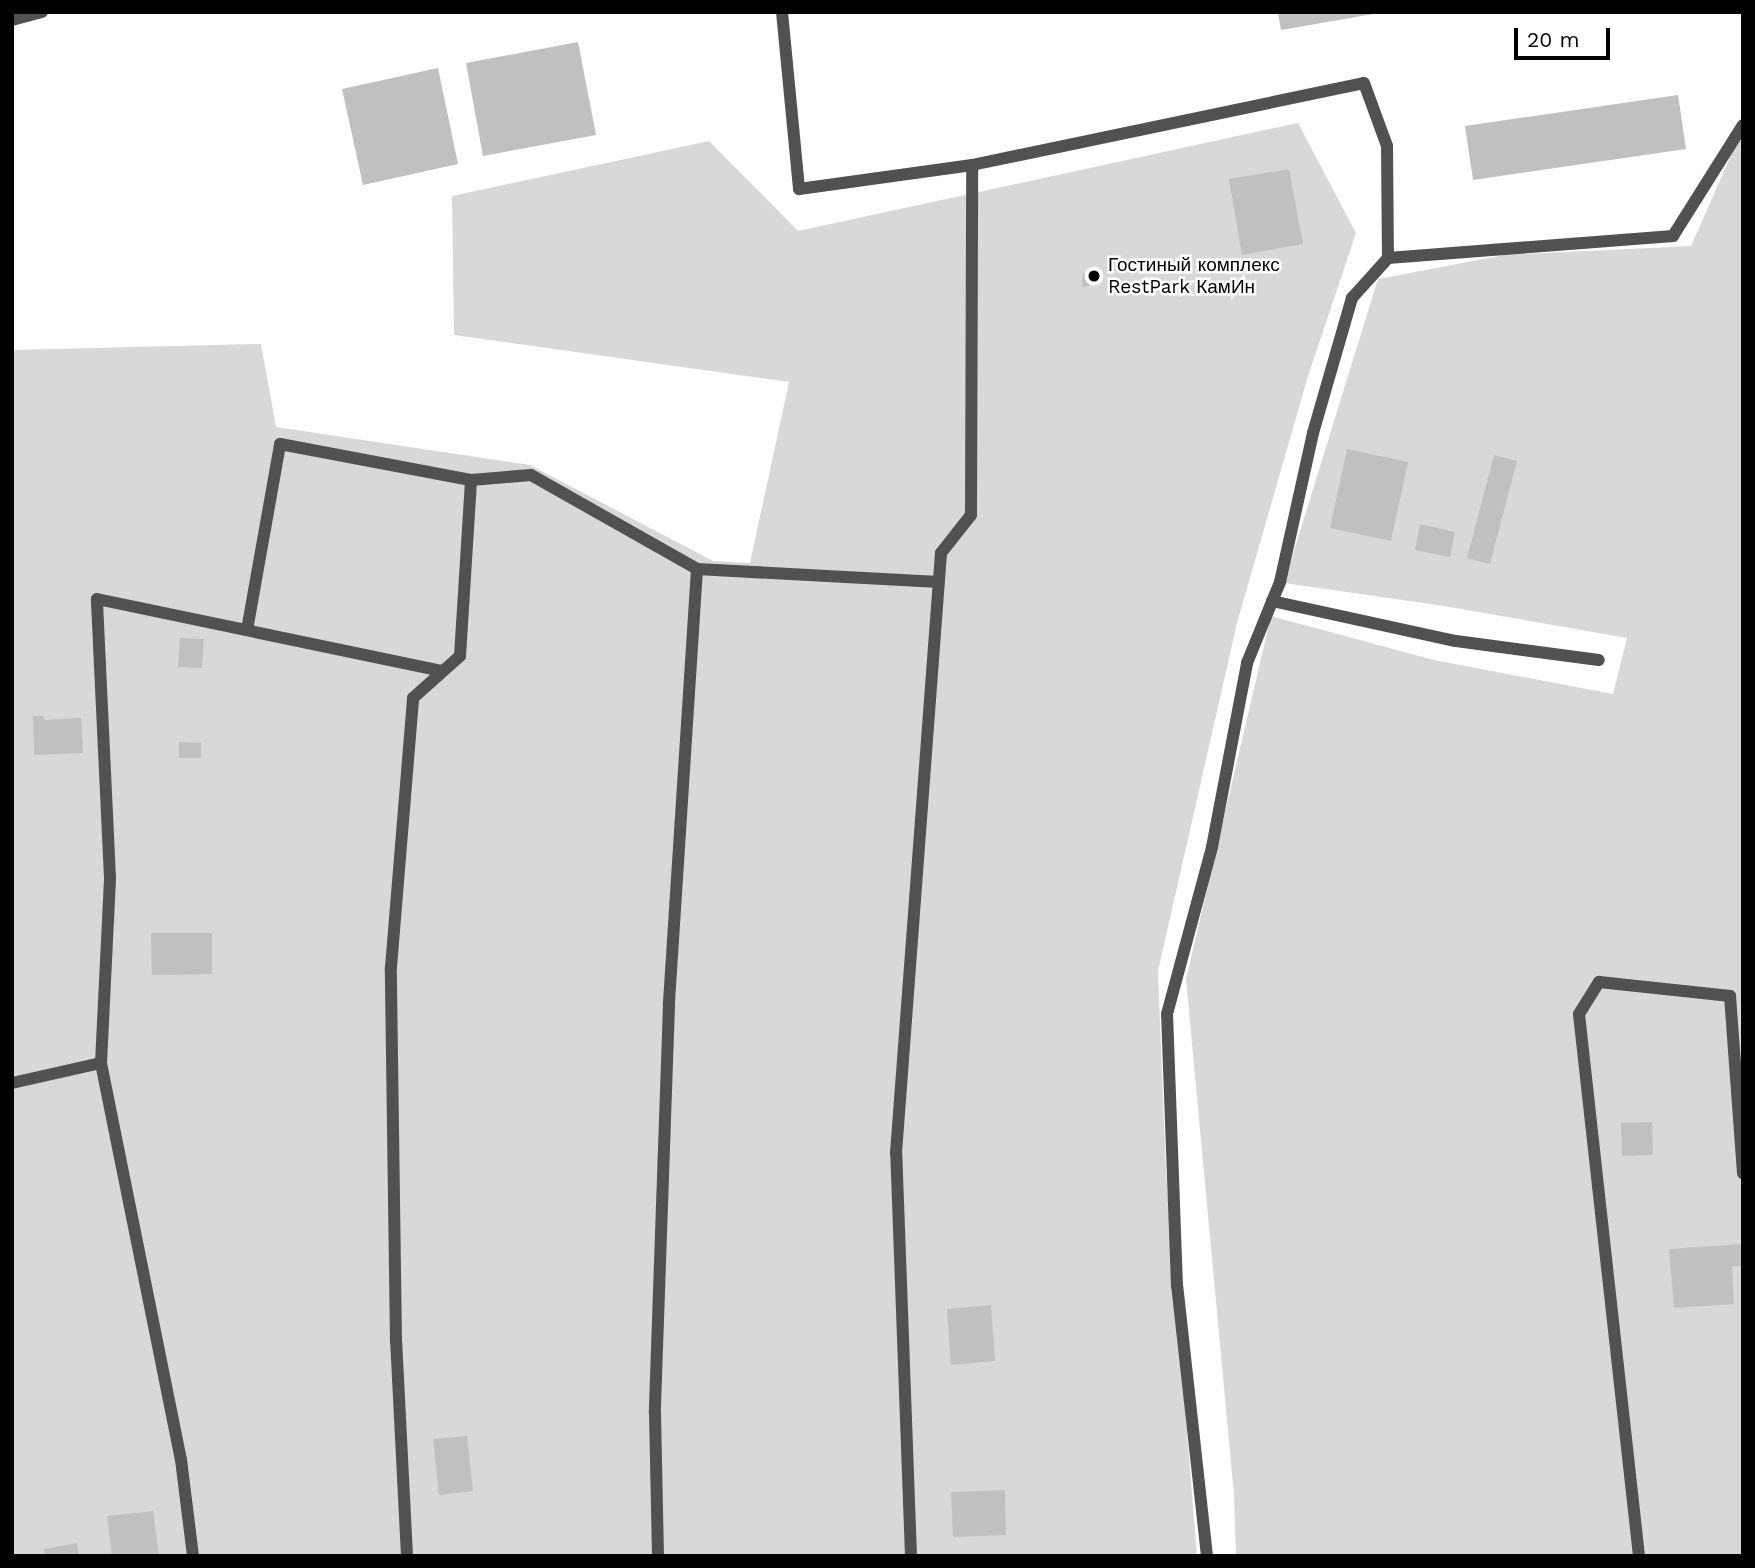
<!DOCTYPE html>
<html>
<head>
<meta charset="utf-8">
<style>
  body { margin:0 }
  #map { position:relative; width:1755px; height:1568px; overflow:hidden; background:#fff; font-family:"Work Sans",sans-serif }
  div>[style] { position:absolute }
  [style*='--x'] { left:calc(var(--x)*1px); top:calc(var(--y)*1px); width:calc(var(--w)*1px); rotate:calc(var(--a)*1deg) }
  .green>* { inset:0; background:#d8d8d8 }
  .building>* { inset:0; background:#c0c0c0 }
  .lane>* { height:12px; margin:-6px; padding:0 6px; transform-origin:6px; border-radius:6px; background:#515151 }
  .dots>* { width:19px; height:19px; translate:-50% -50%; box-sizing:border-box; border:4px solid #fff; border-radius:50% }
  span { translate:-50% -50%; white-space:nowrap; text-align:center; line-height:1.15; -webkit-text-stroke:5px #fff; paint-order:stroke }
  .poi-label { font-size:19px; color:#000 }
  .left { translate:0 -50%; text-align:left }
  .frame { position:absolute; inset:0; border:14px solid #000; pointer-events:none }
  .scale { position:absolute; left:1514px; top:28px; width:96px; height:32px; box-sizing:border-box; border:4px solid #000; border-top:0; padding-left:9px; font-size:21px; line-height:24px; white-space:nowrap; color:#000; -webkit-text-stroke:5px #fff; paint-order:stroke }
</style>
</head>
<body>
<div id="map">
  <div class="green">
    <i style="clip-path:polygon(1298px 123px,1356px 233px,1308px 376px,1237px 623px,1158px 971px,1166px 1172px,1197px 1556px,12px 1556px,12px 350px,261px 344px,276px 427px,530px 465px,713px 561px,750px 563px,789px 382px,454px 335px,452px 196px,709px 141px,798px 231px)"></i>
    <i style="clip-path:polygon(1743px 128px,1743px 1556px,1236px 1556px,1234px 1495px,1186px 979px,1271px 616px,1434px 660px,1613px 694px,1627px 638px,1444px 606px,1284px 583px,1378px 279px,1505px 255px,1691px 246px)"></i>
  </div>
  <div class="building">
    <i style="clip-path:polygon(1278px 12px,1373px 12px,1373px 14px,1281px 30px)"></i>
    <i style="clip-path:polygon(578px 42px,596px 135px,483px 156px,466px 63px)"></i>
    <i style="clip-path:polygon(438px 68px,458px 164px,363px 185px,342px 89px)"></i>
    <i style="clip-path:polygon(1678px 95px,1686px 149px,1473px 180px,1465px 126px)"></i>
    <i style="clip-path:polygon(1289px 169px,1303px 244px,1242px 255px,1229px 179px)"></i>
    <i style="clip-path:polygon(1083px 273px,1101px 273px,1101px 283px,1082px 287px)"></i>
    <i style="clip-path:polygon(1347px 449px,1408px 462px,1391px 541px,1330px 528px)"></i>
    <i style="clip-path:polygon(1494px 455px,1517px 461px,1490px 564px,1467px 558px)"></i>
    <i style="clip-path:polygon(1420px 524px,1455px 532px,1450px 557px,1415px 550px)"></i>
    <i style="clip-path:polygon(180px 638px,204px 639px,202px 668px,178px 667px)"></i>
    <i style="clip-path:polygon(33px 716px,43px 716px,45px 720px,81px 718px,83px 753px,34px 755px)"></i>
    <i style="clip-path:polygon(179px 742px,201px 743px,201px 758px,179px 758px)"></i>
    <i style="clip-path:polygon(151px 933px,212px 933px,212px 974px,152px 975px)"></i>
    <i style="clip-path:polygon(1652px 1122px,1653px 1155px,1622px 1156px,1621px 1123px)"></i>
    <i style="clip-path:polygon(1743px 1244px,1743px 1266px,1732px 1266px,1734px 1304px,1674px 1308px,1669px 1249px)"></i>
    <i style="clip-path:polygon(991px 1305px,995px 1361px,951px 1365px,947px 1309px)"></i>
    <i style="clip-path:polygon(467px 1436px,473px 1491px,439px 1495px,433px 1439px)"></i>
    <i style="clip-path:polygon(1005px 1490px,1006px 1535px,953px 1537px,951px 1492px)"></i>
    <i style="clip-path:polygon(153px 1511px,159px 1556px,112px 1556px,107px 1516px)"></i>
    <i style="clip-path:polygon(77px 1543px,79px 1556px,45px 1556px,44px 1549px)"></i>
  </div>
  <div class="lane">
    <i style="--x:782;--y:12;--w:178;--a:84.5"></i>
    <i style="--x:799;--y:189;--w:175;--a:-7.9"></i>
    <i style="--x:972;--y:165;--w:400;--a:-11.8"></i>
    <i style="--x:1364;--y:83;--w:67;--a:69.9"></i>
    <i style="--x:1387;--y:146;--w:112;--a:89.5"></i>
    <i style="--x:1388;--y:258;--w:286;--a:-4.4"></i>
    <i style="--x:1673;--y:236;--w:131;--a:-57.8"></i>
    <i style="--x:12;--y:20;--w:31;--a:-15"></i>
    <i style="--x:697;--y:569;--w:242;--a:3.1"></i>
    <i style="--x:1272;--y:601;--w:188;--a:12.3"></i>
    <i style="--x:1456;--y:641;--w:144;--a:7.6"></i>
    <i style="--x:247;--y:630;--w:189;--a:-79.9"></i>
    <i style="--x:280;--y:444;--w:194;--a:10.7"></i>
    <i style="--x:12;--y:1083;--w:91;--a:-12.7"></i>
    <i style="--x:193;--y:1556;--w:97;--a:-97.1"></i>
    <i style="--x:181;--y:1460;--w:405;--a:-101.4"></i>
    <i style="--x:101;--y:1063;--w:185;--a:-87.2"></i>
    <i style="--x:110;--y:878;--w:279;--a:-92.7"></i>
    <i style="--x:97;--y:599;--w:353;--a:11.8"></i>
    <i style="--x:407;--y:1556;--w:214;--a:-92.9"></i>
    <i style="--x:396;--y:1342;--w:375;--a:-90.8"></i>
    <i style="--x:391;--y:967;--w:270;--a:-85.3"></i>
    <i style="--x:413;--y:698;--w:63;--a:-41.8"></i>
    <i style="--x:460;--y:656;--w:176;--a:-86.4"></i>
    <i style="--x:471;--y:480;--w:60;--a:-4.8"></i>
    <i style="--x:531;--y:475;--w:191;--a:29.5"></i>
    <i style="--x:697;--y:569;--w:437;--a:93.7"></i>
    <i style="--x:669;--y:1005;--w:408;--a:92"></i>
    <i style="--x:655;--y:1413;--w:143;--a:88.8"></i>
    <i style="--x:911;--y:1556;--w:403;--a:-92.1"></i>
    <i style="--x:896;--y:1153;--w:602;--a:-85.71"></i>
    <i style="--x:941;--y:553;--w:48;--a:-51.7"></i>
    <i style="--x:971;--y:515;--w:350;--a:-89.8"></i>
    <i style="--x:1207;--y:1556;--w:272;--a:-96.3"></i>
    <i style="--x:1177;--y:1286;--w:272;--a:-92.1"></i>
    <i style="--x:1167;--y:1014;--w:173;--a:-74.9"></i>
    <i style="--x:1212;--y:847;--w:187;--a:-79.2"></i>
    <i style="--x:1247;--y:663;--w:87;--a:-67.8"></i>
    <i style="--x:1280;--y:582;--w:153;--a:-77.5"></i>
    <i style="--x:1313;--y:433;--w:141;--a:-73.9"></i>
    <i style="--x:1352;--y:298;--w:54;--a:-48"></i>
    <i style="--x:1639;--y:1556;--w:545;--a:-96.32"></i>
    <i style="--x:1579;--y:1014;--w:38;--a:-58"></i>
    <i style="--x:1599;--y:982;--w:132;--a:6.1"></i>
    <i style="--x:1730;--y:996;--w:178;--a:85.8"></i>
  </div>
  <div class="dots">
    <i style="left:1094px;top:276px;background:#000"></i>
  </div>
  <div class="poi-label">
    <span class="left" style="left:1108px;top:276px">Гостиный комплекс<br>RestPark КамИн</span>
  </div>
  <div class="frame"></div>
  <div class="scale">20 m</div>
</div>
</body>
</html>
